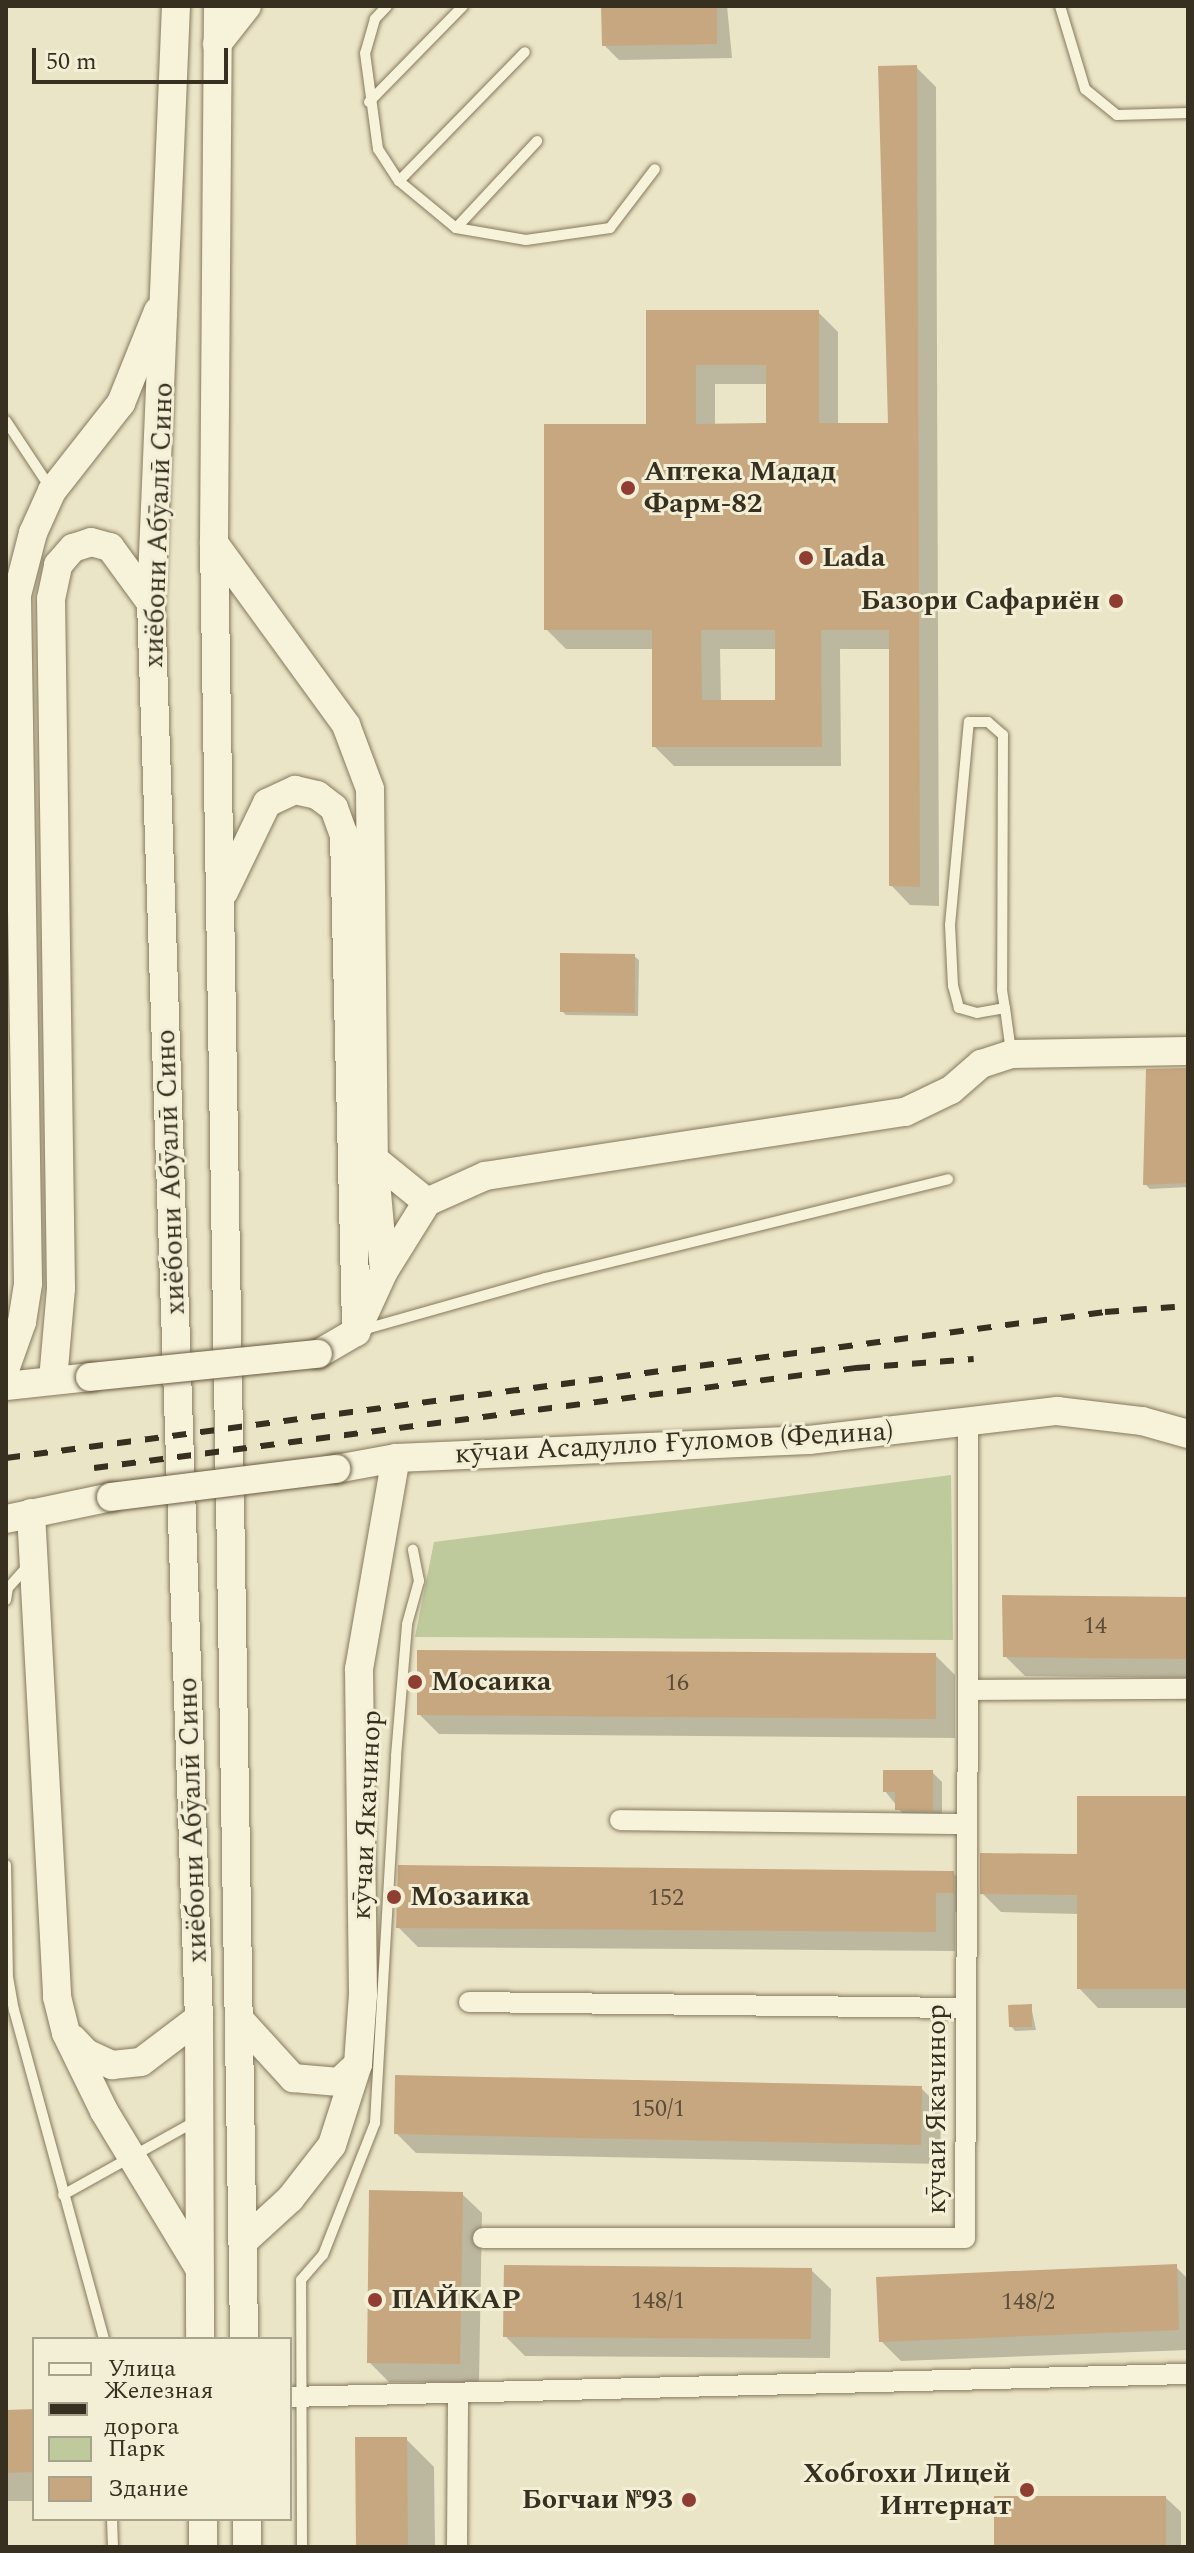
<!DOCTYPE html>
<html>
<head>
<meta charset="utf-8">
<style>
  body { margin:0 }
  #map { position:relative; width:1194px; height:2553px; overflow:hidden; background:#ebe5c7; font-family:Spectral,serif }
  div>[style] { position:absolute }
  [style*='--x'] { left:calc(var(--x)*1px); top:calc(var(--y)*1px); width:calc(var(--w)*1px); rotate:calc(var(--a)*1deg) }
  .green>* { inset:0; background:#bec99c }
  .shadow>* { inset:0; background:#0003 }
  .building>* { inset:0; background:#c7a780 }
  .roads { filter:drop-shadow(0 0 2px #86795e) drop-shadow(0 0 2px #86795e) }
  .lane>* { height:10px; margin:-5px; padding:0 5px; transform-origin:5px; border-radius:5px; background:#f7f2da }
  .street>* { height:20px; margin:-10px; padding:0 10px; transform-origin:10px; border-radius:10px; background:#f7f2da }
  .secondary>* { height:28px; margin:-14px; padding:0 14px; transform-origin:14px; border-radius:14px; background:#f7f2da }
  .rail>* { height:6px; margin-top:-3px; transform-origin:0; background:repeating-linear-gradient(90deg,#372f20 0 14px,transparent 0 28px) }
  .bridges { filter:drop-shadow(0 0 2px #685a41) drop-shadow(0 0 2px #685a41) }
  .secondary-bridge>* { height:28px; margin:-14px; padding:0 14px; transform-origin:14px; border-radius:14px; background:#f7f2da }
  .dots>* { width:22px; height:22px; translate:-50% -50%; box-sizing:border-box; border:4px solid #f3efd6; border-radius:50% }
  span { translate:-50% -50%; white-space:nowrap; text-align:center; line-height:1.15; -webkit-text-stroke:6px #f3efd6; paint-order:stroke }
  .number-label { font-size:24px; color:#5b4d38 }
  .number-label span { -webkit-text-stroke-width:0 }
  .poi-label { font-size:28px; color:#372f20; font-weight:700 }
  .left { translate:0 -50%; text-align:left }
  .right { translate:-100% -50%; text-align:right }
  .street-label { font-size:28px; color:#372f20 }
  .frame { position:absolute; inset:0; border:8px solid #372f20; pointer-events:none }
  .legend { position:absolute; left:32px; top:2337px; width:260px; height:184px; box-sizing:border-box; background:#f3efd6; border:2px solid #a8a28d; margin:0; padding:10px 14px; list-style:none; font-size:24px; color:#372f20 }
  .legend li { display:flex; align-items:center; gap:16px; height:40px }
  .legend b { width:40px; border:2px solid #a8a28d }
  .scale { position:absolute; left:32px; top:48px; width:196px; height:36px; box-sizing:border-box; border:4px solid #372f20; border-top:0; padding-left:10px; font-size:24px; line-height:28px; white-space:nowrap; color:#372f20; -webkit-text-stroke:6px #f3efd6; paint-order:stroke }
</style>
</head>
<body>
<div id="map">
  <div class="green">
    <i style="clip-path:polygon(951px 1475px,953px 1640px,415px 1637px,434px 1542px)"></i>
  </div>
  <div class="shadow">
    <i style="clip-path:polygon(603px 6px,727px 6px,732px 58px,619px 60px,604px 45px)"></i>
    <i style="clip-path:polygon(evenodd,916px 67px,936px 87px,939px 906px,910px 905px,891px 885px,891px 649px,840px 649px,841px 766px,674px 766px,654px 746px,654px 649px,566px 649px,546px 629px,648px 426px,648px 312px,818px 312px,838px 332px,838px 425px,891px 425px,916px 67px,715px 384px,768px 384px,768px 425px,715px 425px,715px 384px,916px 67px,720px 649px,777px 649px,777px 702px,721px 702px,720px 649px)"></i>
    <i style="clip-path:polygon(634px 956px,639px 960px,638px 1016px,566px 1015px,562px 1011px)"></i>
    <i style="clip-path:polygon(1188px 1070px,1188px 1187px,1150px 1189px,1145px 1184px)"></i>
    <i style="clip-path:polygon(1188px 1599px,1188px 1678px,1025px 1676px,1005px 1656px)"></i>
    <i style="clip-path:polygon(935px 1655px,955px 1675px,955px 1738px,439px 1734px,419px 1714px)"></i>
    <i style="clip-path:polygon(932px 1772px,942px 1782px,942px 1820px,907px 1819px,885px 1791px)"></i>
    <i style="clip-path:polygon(1188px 1798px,1188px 2008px,1098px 2008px,1079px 1988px,1079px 1914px,1001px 1912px,982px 1893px,1079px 1856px)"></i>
    <i style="clip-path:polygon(953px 1873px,973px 1893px,973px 1912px,955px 1912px,955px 1951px,418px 1947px,398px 1927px)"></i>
    <i style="clip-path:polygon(1031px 2006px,1036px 2030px,1015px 2031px,1011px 2026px)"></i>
    <i style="clip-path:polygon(921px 2088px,941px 2108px,940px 2164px,416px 2153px,396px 2133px)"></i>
    <i style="clip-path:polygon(462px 2194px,482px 2213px,479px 2383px,389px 2382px,369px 2362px)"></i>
    <i style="clip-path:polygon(1176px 2267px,1188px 2279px,1188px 2350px,901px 2361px,881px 2341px)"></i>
    <i style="clip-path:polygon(811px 2270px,831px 2289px,830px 2358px,525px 2356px,505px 2336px)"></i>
    <i style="clip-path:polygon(34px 2411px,34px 2501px,6px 2501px,6px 2412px)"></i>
    <i style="clip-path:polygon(406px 2439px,434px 2467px,435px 2547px,358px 2547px)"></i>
    <i style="clip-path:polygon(1166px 2498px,1181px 2512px,1181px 2547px,996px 2545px)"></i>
  </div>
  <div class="building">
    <i style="clip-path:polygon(601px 6px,717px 6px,717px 44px,602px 46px)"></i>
    <i style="clip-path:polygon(evenodd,917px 65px,920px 887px,889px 886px,889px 630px,821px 630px,822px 747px,652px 747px,652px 630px,544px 630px,544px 424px,646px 424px,646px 310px,819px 310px,819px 423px,888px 423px,878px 66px,917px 65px,696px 365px,766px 365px,766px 423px,696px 424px,696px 365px,917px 65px,701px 630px,775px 630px,775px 700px,702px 700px,701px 630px)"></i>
    <i style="clip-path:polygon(560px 953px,635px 954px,635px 1013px,560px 1012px)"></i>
    <i style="clip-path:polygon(1188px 1068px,1188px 1183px,1143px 1185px,1146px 1069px)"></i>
    <i style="clip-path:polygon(1002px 1595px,1188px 1597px,1188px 1659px,1003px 1657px)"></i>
    <i style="clip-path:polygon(417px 1650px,936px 1653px,936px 1719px,417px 1715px)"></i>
    <i style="clip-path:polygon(883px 1770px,933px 1770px,933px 1811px,895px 1810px,895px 1792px,883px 1792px)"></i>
    <i style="clip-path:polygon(1077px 1796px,1188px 1796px,1188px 1989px,1077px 1989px,1077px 1895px,980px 1894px,980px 1853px,1077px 1854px)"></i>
    <i style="clip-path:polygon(398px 1865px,954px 1871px,954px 1893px,936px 1893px,936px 1932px,396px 1928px)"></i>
    <i style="clip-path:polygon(1032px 2004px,1032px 2027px,1009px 2027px,1008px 2005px)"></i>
    <i style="clip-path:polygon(395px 2075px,922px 2086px,921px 2145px,394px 2134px)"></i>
    <i style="clip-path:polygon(369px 2190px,463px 2192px,460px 2364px,367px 2363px)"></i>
    <i style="clip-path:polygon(1177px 2264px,1179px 2330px,879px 2342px,876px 2277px)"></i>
    <i style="clip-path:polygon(504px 2265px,812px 2268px,811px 2339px,503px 2337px)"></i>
    <i style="clip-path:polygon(34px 2409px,34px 2472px,6px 2473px,6px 2410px)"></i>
    <i style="clip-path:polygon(355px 2437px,407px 2437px,408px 2547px,356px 2547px)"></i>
    <i style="clip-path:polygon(994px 2496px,1166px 2496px,1166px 2546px,994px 2546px)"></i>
  </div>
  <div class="roads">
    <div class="lane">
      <i style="--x:387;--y:6;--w:18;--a:133"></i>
      <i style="--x:375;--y:19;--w:35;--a:106"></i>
      <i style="--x:365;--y:53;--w:97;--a:82.3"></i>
      <i style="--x:378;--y:149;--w:38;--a:57"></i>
      <i style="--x:399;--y:181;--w:74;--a:39.5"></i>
      <i style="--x:456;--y:228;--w:71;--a:9.7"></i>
      <i style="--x:526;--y:240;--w:85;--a:-8.1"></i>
      <i style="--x:610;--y:228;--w:74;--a:-52.7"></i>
      <i style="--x:1060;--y:6;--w:87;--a:73.2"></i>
      <i style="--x:1085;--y:89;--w:41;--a:39.1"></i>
      <i style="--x:1117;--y:115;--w:71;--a:-1.6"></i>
      <i style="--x:369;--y:102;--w:134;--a:-45.6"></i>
      <i style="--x:399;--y:181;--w:180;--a:-45.7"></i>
      <i style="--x:456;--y:228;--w:119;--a:-47"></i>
      <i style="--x:6;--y:421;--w:82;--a:56.5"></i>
      <i style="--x:1005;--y:1008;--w:28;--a:170"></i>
      <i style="--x:977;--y:1013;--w:19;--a:-164"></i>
      <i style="--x:959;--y:1008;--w:23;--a:-105"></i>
      <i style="--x:953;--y:986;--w:61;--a:-92.8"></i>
      <i style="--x:950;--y:925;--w:204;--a:-84.7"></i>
      <i style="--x:969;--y:722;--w:19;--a:0"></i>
      <i style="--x:988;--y:722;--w:20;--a:41"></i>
      <i style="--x:1003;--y:735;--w:255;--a:90.2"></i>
      <i style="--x:1002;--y:990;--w:18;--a:81"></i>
      <i style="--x:1005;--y:1008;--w:44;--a:82.2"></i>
      <i style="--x:362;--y:1330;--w:191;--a:-15.8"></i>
      <i style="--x:546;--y:1278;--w:414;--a:-13.8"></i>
      <i style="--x:6;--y:1600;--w:12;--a:-81"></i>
      <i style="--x:8;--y:1588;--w:30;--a:-48"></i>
      <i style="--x:6;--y:1865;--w:112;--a:89"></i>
      <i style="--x:8;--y:1977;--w:34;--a:80"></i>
      <i style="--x:14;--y:2010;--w:341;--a:74.7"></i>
      <i style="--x:63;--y:2195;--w:150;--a:-29.1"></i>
      <i style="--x:112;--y:2519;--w:28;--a:88"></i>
      <i style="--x:302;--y:2547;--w:267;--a:-90.2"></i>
      <i style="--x:301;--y:2280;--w:33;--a:-49"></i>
      <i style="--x:323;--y:2255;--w:142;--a:-68.5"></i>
      <i style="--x:375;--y:2123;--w:368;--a:-86.7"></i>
      <i style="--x:396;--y:1756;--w:132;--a:-85.2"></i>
      <i style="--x:407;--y:1624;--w:45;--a:-74.4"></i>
      <i style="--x:419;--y:1581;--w:32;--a:-101"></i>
    </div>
    <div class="street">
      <i style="--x:968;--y:1421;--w:269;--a:90"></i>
      <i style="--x:620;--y:1820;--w:347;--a:0.7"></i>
      <i style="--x:469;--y:2002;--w:497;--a:0.7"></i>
      <i style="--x:483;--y:2238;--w:482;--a:0"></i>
      <i style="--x:965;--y:2238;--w:548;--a:-89.69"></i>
      <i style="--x:968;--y:1690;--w:220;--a:-0.3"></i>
      <i style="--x:290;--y:2397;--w:898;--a:-1.47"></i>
      <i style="--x:457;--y:2547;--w:151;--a:-89.6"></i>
    </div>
    <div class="secondary">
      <i style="--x:176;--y:6;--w:598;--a:92.4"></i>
      <i style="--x:151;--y:603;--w:1416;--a:88.06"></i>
      <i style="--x:199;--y:2018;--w:321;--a:89.8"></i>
      <i style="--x:218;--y:6;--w:537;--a:90.43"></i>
      <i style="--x:214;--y:543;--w:1796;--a:89.04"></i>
      <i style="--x:217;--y:44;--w:48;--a:-51.7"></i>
      <i style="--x:214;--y:543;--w:225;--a:54"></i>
      <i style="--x:346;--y:725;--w:68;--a:69.4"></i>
      <i style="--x:370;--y:789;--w:370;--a:89.4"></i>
      <i style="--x:374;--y:1159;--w:112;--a:84.9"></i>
      <i style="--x:384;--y:1271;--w:67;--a:114.7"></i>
      <i style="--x:356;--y:1332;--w:44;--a:149.9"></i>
      <i style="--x:224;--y:892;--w:99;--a:-64.2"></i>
      <i style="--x:267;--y:803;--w:31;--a:-25"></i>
      <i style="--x:295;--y:790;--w:23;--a:13"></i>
      <i style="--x:317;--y:795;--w:21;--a:37"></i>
      <i style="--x:334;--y:808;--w:29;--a:70"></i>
      <i style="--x:344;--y:835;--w:497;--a:88.6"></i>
      <i style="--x:374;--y:1159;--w:68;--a:39.1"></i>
      <i style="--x:384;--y:1271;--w:81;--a:-58.1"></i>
      <i style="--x:427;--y:1202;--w:64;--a:-24.1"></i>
      <i style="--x:485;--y:1176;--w:425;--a:-8.7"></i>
      <i style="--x:905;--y:1112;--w:51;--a:-25.6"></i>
      <i style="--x:951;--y:1090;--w:40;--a:-41"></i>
      <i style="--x:981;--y:1064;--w:33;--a:-18"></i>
      <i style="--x:1012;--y:1054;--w:176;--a:-1"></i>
      <i style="--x:6;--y:1367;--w:48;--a:-70.4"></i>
      <i style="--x:22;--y:1322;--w:39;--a:-81"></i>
      <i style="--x:28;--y:1283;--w:688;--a:-90.92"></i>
      <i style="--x:17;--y:595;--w:64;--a:-75.5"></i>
      <i style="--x:33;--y:533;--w:46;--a:-65.7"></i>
      <i style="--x:52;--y:491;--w:112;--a:-51.9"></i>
      <i style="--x:121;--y:403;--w:99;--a:-68.1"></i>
      <i style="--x:53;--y:1380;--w:92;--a:-85"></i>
      <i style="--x:61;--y:1288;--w:689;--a:-90.83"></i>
      <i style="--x:51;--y:599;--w:35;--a:-78"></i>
      <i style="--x:58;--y:565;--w:23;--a:-49"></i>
      <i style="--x:73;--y:548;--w:19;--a:-18"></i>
      <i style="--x:91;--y:542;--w:20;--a:15"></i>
      <i style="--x:110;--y:547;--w:69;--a:53.8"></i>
      <i style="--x:6;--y:1386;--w:84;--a:-6.1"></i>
      <i style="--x:336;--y:1469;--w:61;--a:-10.4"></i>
      <i style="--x:396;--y:1458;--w:413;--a:-2.5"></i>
      <i style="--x:809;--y:1440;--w:250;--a:-6.7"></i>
      <i style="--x:1057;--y:1411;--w:86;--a:6.7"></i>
      <i style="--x:1142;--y:1421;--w:48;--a:15.8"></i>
      <i style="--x:31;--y:1513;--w:485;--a:86.9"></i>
      <i style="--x:57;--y:1997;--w:37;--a:76"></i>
      <i style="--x:66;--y:2033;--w:87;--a:64"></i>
      <i style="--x:104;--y:2111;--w:184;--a:58.8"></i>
      <i style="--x:6;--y:1519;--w:107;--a:-11.8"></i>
      <i style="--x:240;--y:2020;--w:79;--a:47.6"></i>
      <i style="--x:293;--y:2078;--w:46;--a:5"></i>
      <i style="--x:339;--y:2082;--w:26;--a:-43"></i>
      <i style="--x:73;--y:2039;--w:19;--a:47"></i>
      <i style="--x:86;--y:2053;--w:29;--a:25"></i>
      <i style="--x:112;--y:2065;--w:29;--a:-6"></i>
      <i style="--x:141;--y:2062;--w:73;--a:-37.2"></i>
      <i style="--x:243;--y:2242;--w:64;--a:-42.5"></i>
      <i style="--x:290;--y:2199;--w:68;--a:-52.1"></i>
      <i style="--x:332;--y:2145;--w:85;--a:-72.2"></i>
      <i style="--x:358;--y:2064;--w:69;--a:-85.9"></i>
      <i style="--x:363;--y:1995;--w:326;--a:-90.7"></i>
      <i style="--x:359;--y:1669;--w:214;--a:-80.1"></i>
      <i style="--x:203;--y:2519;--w:28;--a:90"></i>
      <i style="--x:247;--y:2519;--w:28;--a:90"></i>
    </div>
  </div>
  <div class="rail">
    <i style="--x:6;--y:1458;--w:1109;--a:-7.57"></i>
    <i style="--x:1105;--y:1312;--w:83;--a:-4.1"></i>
    <i style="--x:94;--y:1468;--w:769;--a:-7.48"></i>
    <i style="--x:856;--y:1368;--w:118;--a:-4.4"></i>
  </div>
  <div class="bridges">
    <div class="secondary-bridge">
      <i style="--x:90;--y:1377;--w:229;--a:-5.8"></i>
      <i style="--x:111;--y:1497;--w:227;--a:-7.1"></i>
    </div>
  </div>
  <div class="dots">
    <i style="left:628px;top:488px;background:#913e32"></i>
    <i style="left:806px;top:558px;background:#913e32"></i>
    <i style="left:1116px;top:601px;background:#913e32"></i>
    <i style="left:415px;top:1682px;background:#913e32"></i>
    <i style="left:394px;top:1897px;background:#913e32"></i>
    <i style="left:375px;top:2300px;background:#913e32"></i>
    <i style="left:1027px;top:2490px;background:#913e32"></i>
    <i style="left:689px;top:2500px;background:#913e32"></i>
  </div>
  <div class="number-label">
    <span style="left:1095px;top:1627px">14</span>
    <span style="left:677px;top:1684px">16</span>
    <span style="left:666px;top:1899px">152</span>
    <span style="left:658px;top:2110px">150/1</span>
    <span style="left:658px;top:2302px">148/1</span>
    <span style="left:1028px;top:2303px">148/2</span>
  </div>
  <div class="poi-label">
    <span class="left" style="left:644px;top:488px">Аптека Мадад<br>Фарм-82</span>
    <span class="left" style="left:822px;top:558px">Lada</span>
    <span class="right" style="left:1100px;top:601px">Базори Сафариён</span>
    <span class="left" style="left:431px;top:1682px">Мосаика</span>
    <span class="left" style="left:410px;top:1897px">Мозаика</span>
    <span class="left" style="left:391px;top:2300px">ПАЙКАР</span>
    <span class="right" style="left:1011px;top:2490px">Хобгохи Лицей<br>Интернат</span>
    <span class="right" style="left:673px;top:2500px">Богчаи №93</span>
  </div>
  <div class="street-label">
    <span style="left:159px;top:525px;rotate:-88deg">хиёбони Абӯалӣ Сино</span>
    <span style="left:171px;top:1172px;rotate:-92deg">хиёбони Абӯалӣ Сино</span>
    <span style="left:674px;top:1443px;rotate:-3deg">кӯчаи Асадулло Ғуломов (Федина)</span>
    <span style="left:367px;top:1815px;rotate:-87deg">кӯчаи Якачинор</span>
    <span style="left:193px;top:1820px;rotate:-92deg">хиёбони Абӯалӣ Сино</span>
    <span style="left:937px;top:2109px;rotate:-90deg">кӯчаи Якачинор</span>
  </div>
  <div class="frame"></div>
  <ul class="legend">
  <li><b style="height:10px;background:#f7f2da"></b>Улица</li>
  <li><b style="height:10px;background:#372f20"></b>Железная дорога</li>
  <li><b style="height:22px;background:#bec99c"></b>Парк</li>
  <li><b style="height:22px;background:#c7a780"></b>Здание</li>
  </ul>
  <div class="scale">50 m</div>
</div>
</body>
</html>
